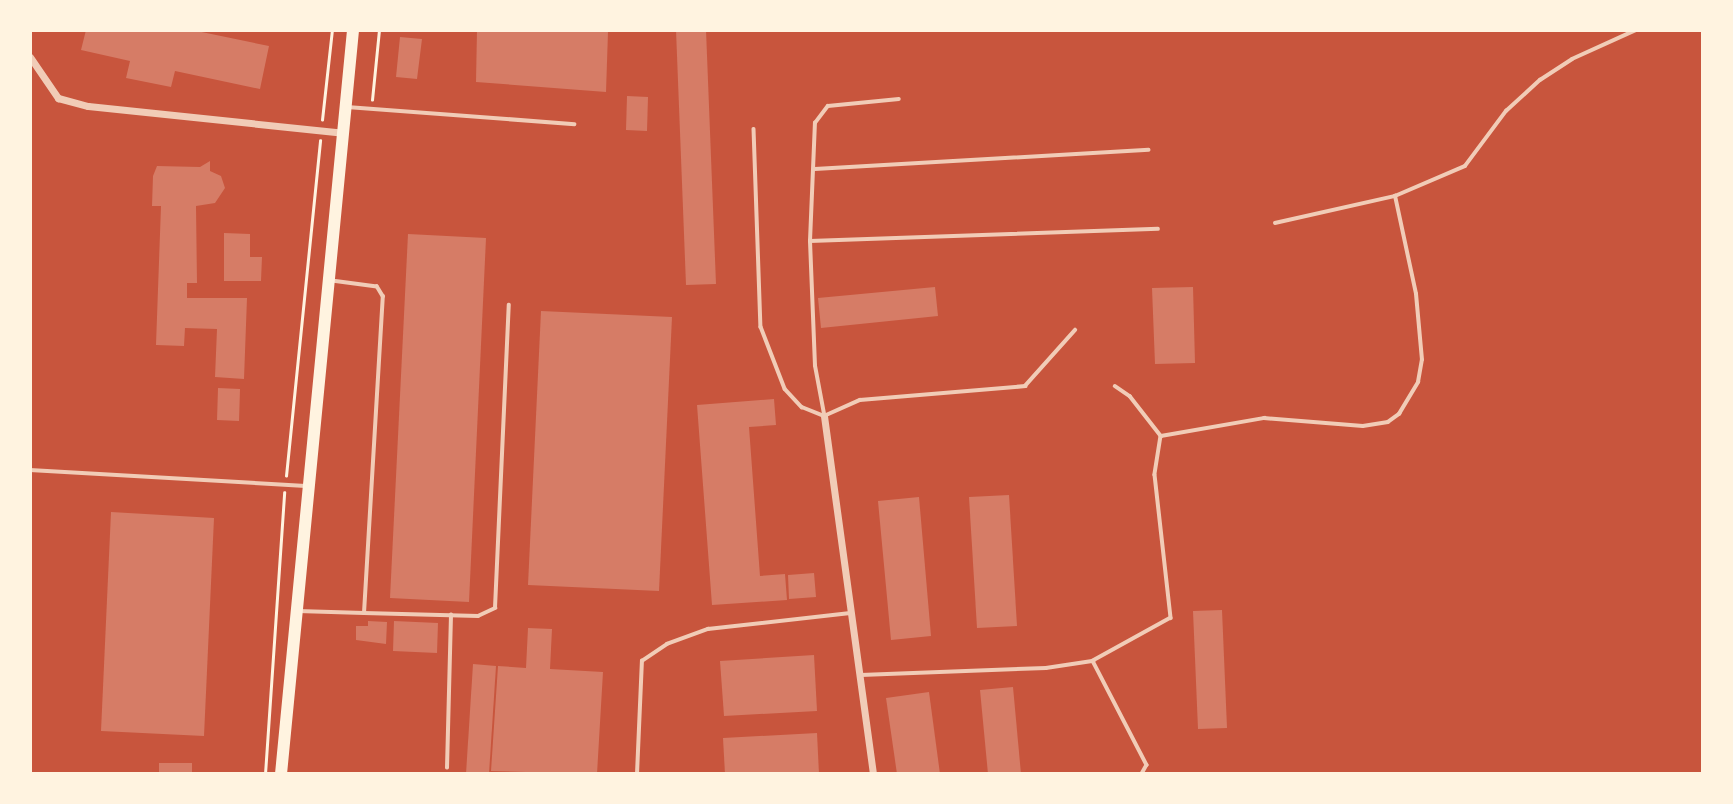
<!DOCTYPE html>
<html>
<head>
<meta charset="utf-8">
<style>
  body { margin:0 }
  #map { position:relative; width:1733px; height:804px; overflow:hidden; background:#c8553d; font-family:Arial,sans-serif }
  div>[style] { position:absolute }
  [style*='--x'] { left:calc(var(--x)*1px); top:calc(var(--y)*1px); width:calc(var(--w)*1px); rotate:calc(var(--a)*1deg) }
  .building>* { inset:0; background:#d67c66 }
  .path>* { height:2.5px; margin:-1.25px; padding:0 1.25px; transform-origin:1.25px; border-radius:1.25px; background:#fff3e0 }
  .service>* { height:3.5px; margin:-1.75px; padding:0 1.75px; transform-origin:1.75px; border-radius:1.75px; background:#f1ccb7 }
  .minor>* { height:7px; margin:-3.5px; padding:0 3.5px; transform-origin:3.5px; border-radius:3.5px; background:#f1ccb7 }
  .primary>* { height:12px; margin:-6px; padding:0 6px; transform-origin:6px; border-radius:6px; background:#fff3e0 }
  span { translate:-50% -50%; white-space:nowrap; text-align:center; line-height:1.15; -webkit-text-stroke:7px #fff3e0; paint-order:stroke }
  .frame { position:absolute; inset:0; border:32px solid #fff3e0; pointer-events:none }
</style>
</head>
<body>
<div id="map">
  <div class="building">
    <i style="clip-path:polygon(86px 30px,192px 30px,269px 46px,260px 89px,175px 71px,171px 87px,126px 78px,130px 61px,81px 50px)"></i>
    <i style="clip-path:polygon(477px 30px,608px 32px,606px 92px,476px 82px)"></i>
    <i style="clip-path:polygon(676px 30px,706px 30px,716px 284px,686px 285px)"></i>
    <i style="clip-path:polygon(400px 37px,422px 39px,417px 79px,396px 77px)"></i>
    <i style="clip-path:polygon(627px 96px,648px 97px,647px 131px,626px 130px)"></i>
    <i style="clip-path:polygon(210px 161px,210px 171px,221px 176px,225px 188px,215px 203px,196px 206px,197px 283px,187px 283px,187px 298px,247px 298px,244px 379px,215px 377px,217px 329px,185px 328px,184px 346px,156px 345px,161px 206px,152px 206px,153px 176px,157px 166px,200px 167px)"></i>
    <i style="clip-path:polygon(224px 233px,250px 234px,250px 257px,262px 257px,261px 281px,224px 281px)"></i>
    <i style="clip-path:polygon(408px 234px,486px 238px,469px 602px,390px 598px)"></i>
    <i style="clip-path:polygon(935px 287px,938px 316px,821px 328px,818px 298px)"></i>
    <i style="clip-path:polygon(1193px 287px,1195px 363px,1155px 364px,1152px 288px)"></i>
    <i style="clip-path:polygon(541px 311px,672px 317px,659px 591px,528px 585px)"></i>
    <i style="clip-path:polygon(218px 388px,240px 389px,239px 421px,217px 420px)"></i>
    <i style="clip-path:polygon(774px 399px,776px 425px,749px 427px,760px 576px,785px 574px,787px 600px,712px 605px,697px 405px)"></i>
    <i style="clip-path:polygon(1009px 495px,1017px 626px,977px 628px,969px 497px)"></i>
    <i style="clip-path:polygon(919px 497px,931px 636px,891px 640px,878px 501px)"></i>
    <i style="clip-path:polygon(111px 512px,214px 518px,204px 736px,101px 731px)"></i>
    <i style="clip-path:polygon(814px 573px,816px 597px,789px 599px,788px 575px)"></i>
    <i style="clip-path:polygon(1222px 610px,1227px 728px,1198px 729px,1193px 611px)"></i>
    <i style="clip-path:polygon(368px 621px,387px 622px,386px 644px,356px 640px,356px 626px,368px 626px)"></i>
    <i style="clip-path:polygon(394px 621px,438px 623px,437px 653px,393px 651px)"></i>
    <i style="clip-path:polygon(528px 628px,552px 629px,550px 669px,603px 672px,597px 774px,491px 771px,498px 666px,526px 668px)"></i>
    <i style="clip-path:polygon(814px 655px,817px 711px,724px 716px,720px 661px)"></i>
    <i style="clip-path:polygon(473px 664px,496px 666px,489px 774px,466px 774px)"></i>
    <i style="clip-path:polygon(1013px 687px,1021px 774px,988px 774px,980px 690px)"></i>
    <i style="clip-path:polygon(929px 692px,940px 774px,897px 774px,886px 698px)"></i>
    <i style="clip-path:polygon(817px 733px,819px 774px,725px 774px,723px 738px)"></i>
    <i style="clip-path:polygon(159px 763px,192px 763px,192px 774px,159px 774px)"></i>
  </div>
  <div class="path">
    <i style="--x:372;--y:100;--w:70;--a:-84.3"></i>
    <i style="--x:322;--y:120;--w:91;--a:-83.7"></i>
    <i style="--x:286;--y:476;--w:337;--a:-84.2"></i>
    <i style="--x:265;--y:774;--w:282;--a:-86.1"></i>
  </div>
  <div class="service">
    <i style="--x:347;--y:107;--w:228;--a:4.3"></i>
    <i style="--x:754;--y:129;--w:198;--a:88"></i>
    <i style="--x:761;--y:327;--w:66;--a:68.8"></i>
    <i style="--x:785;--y:389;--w:25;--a:47"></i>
    <i style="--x:802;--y:407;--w:24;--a:22"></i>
    <i style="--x:824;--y:416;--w:39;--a:-24"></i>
    <i style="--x:860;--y:400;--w:166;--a:-4.8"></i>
    <i style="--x:1025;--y:386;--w:75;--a:-48.2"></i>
    <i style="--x:815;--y:169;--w:334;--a:-3.3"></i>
    <i style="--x:1275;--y:223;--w:123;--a:-12.7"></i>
    <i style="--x:1395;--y:196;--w:76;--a:-23.2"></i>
    <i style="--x:1465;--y:166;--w:69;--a:-53.3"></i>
    <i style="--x:1506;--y:111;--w:46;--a:-42.4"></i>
    <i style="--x:1540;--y:80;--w:38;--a:-33"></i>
    <i style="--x:1572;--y:59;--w:70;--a:-24.4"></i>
    <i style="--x:810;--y:241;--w:348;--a:-2"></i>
    <i style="--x:1115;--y:386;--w:18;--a:34"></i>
    <i style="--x:1130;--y:396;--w:51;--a:52.2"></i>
    <i style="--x:1161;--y:436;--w:39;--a:99"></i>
    <i style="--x:1155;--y:475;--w:144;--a:83.6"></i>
    <i style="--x:1171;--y:618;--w:89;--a:151.1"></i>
    <i style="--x:1093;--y:661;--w:117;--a:62.6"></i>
    <i style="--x:1147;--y:765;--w:10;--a:119"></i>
    <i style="--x:824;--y:414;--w:49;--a:-100.6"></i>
    <i style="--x:815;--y:366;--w:125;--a:-92.3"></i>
    <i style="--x:810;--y:241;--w:118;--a:-87.6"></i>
    <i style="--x:815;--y:123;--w:21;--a:-53"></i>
    <i style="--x:828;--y:106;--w:71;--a:-5.6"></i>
    <i style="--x:1161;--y:436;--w:105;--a:-9.9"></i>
    <i style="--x:1264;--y:418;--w:99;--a:4.6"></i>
    <i style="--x:1363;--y:426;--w:25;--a:-9"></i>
    <i style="--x:1388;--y:422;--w:14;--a:-36"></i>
    <i style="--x:1399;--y:414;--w:37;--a:-59"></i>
    <i style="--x:1418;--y:382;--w:22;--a:-80"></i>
    <i style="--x:1422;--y:360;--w:66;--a:-95.2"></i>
    <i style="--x:1416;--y:294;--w:100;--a:-102.1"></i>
    <i style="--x:30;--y:470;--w:276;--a:3.3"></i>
    <i style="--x:298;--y:611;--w:66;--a:1.7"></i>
    <i style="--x:364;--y:613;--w:317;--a:-86.6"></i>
    <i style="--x:383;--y:297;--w:12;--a:-121"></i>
    <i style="--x:377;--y:287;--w:45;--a:-172.4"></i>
    <i style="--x:364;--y:613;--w:114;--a:1.5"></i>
    <i style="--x:478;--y:616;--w:19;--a:-25"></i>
    <i style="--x:495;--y:608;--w:303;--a:-87.4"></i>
    <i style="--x:861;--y:675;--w:185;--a:-2.2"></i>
    <i style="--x:1046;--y:668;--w:48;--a:-8.5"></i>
    <i style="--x:447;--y:768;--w:153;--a:-88.5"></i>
    <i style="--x:637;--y:774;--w:113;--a:-87.5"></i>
    <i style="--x:642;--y:661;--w:30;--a:-34"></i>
    <i style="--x:667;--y:644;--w:44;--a:-20.1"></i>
    <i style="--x:708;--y:629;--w:143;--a:-6.4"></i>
  </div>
  <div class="minor">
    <i style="--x:30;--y:57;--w:50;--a:55.7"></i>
    <i style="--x:58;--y:98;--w:31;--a:15"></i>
    <i style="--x:88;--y:106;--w:256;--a:6"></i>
    <i style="--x:824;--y:416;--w:361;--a:82.2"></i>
  </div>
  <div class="primary">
    <i style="--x:281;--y:774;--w:747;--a:-84.47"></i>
  </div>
  <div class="frame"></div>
</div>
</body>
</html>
